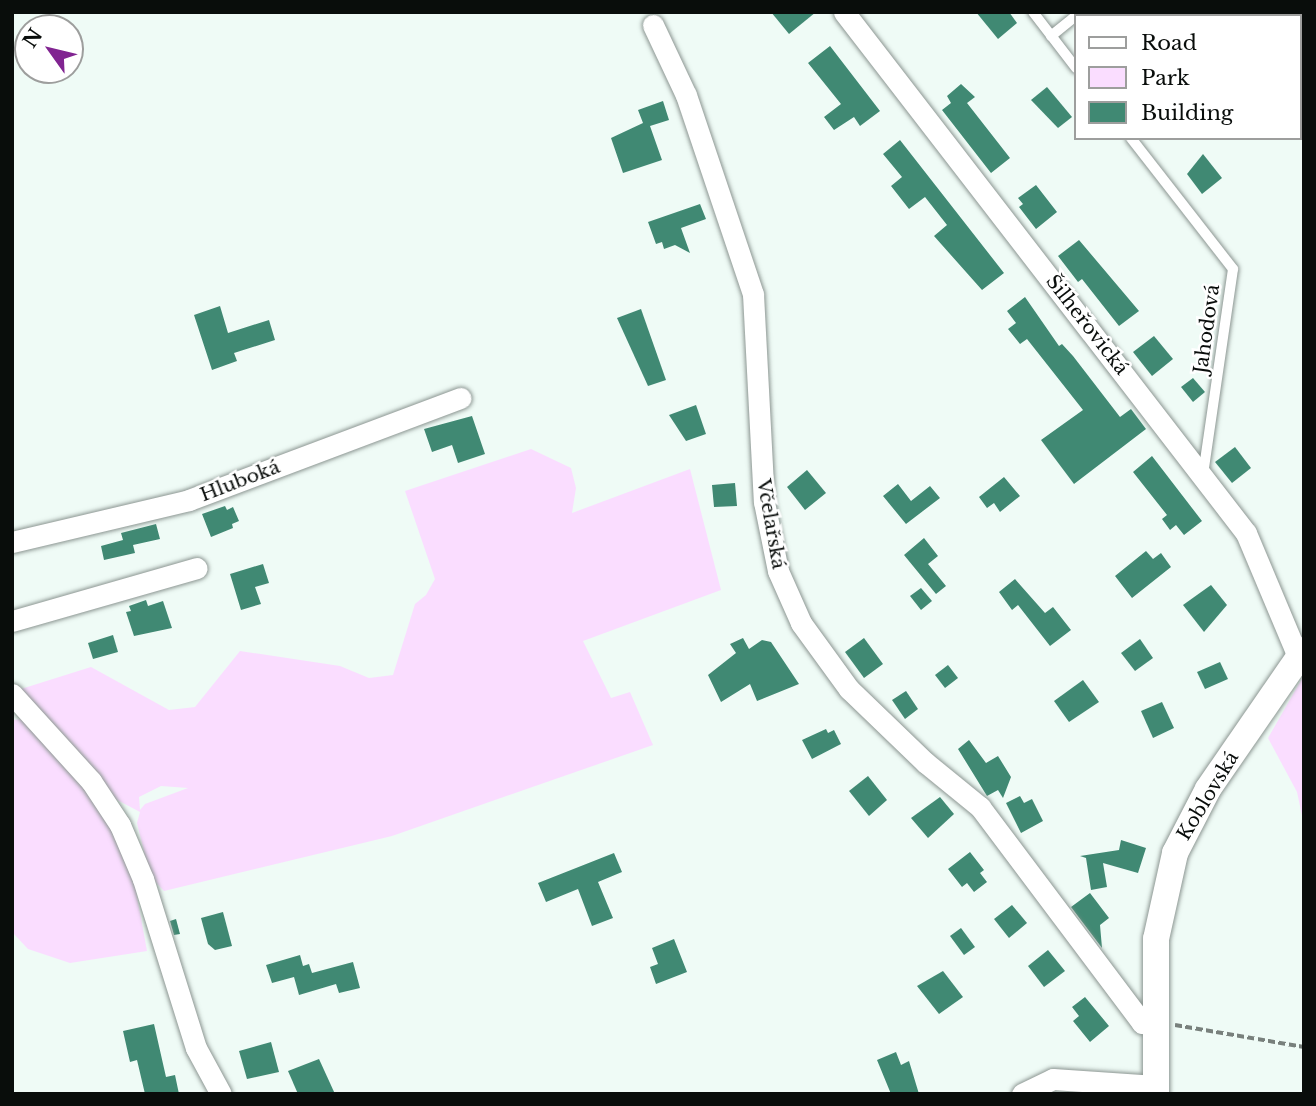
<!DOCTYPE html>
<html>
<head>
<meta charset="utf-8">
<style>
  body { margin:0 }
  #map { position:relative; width:1316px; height:1106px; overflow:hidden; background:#effbf6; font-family:"Libre Baskerville",serif }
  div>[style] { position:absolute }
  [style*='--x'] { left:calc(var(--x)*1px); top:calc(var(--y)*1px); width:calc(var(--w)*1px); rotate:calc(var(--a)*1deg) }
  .green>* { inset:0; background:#faddff }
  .building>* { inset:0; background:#408973 }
  .path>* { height:3.5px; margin-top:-1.75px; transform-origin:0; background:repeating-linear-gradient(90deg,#78807c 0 7px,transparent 0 10.5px) }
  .roads { filter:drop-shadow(0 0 2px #8c9692) drop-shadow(0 0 2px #8c9692) }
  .service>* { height:10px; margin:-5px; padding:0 5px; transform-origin:5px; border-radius:5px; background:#fff }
  .minor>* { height:21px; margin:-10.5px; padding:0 10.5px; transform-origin:10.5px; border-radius:10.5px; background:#fff }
  .tertiary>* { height:26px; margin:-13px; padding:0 13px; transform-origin:13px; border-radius:13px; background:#fff }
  span { translate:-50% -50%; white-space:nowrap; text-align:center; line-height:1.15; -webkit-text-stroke:5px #fff; paint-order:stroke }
  .street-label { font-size:19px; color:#090d0b }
  .frame { position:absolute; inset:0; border:14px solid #090d0b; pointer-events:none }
  .legend { position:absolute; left:1074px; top:14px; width:228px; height:126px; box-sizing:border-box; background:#fff; border:2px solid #9d9e9d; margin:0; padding:9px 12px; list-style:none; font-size:21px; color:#090d0b }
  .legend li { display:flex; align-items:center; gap:14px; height:35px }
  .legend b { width:35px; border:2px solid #9d9e9d }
  .north { position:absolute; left:14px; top:14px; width:70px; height:70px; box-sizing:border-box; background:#fff; border:2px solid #9d9e9d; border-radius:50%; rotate:304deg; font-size:19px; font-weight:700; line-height:28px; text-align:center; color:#090d0b }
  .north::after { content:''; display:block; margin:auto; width:24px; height:32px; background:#812491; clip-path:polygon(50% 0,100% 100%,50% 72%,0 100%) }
</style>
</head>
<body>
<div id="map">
  <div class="green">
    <i style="clip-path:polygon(evenodd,531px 449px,571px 468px,576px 488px,572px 513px,690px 469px,721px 590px,583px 641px,611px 698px,630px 692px,653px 745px,392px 836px,164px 891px,150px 876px,137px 823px,140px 812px,104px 793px,21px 689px,91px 667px,169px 710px,195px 707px,240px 651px,340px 666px,369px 678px,393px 675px,415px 604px,426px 595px,435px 579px,405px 491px,531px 449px,161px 786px,188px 788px,145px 804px,140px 810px,139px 797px,161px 786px)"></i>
    <i style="clip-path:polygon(1304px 675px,1304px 825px,1297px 792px,1268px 738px)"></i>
    <i style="clip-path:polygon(23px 719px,74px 773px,120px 842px,133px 875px,147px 951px,70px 963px,28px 949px,12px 932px,12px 720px)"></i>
  </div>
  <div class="building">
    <i style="clip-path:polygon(771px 12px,816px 12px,789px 34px)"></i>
    <i style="clip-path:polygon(976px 12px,1009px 12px,1017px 23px,998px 39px)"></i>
    <i style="clip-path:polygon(830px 46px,880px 111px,860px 126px,854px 117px,834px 130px,824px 117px,841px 104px,808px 63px)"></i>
    <i style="clip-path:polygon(961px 84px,975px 97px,967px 103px,1010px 158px,991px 173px,942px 110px,951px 103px,947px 96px)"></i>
    <i style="clip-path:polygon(1047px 87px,1072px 117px,1058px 128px,1031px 100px)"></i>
    <i style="clip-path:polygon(663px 101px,669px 120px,650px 126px,662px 160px,623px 173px,611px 138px,643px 123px,638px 110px)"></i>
    <i style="clip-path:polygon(900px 140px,1004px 273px,982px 290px,934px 236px,947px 225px,925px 197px,909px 209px,891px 186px,902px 177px,883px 154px)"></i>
    <i style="clip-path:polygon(1203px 154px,1222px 178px,1202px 194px,1187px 174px)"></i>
    <i style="clip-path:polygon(1036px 185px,1057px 212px,1036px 229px,1019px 207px,1023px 204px,1018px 198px)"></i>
    <i style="clip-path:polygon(700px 204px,706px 219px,681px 228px,690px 253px,675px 245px,664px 249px,662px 242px,656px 244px,648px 222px)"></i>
    <i style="clip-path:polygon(1079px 240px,1139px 311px,1119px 326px,1082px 279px,1078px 282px,1058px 256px)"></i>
    <i style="clip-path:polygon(1025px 297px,1059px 346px,1062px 344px,1073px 356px,1120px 417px,1131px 409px,1146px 429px,1074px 484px,1041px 440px,1083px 410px,1027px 339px,1020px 344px,1008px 329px,1016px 323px,1007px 311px)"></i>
    <i style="clip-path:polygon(220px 306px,228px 333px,269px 320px,275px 340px,234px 353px,237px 361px,212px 370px,194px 315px)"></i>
    <i style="clip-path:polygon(641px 309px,666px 380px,648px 386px,617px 318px)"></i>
    <i style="clip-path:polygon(1154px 336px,1173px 359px,1152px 376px,1133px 352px)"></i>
    <i style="clip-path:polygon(1193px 378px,1205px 392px,1193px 402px,1181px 387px)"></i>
    <i style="clip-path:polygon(696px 405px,706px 434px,686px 441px,669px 415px)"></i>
    <i style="clip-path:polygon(472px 416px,485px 454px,458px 463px,452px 445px,432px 452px,424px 429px)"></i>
    <i style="clip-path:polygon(1235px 447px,1251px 468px,1232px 483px,1215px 462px)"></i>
    <i style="clip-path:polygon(1152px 456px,1202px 521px,1184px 535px,1176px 525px,1170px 530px,1162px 519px,1167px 515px,1133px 472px)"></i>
    <i style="clip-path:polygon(807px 470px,826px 493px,805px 510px,787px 487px)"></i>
    <i style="clip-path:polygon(1004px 477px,1020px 496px,1000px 512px,994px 503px,987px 508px,979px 497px)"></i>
    <i style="clip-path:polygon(735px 483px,737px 506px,714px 507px,712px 485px)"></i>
    <i style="clip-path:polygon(898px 484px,911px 501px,930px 486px,940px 498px,906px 524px,883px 496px)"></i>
    <i style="clip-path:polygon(225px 506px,227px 510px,233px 507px,239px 521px,232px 524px,233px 528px,211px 537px,202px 514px)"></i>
    <i style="clip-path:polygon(156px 524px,160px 539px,133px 545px,135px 553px,104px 560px,101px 546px,123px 540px,121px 533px)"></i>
    <i style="clip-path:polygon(924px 538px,938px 556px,928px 564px,946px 586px,936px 594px,904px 555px)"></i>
    <i style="clip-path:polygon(1146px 551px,1153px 559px,1161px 553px,1171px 567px,1132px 598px,1115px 576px)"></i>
    <i style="clip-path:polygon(263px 564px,269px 583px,255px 587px,261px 604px,241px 610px,230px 574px)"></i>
    <i style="clip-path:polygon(1015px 579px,1045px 613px,1053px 607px,1071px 630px,1050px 646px,1018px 605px,1012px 610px,999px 592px)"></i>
    <i style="clip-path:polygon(1211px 585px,1227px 605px,1204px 632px,1183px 605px)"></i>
    <i style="clip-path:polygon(921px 588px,932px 601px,921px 610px,910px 596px)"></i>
    <i style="clip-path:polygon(146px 600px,148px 606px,163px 601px,172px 628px,134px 636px,126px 612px,131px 611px,129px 606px)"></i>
    <i style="clip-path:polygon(113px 635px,118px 652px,93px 659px,88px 643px)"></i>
    <i style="clip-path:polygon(743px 638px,749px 649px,762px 640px,771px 642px,799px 684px,757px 701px,750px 684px,721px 702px,708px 675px,736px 653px,730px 644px)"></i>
    <i style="clip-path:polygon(864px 638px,883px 664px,864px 678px,845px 652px)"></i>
    <i style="clip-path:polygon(1140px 639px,1153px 658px,1135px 671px,1121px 653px)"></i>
    <i style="clip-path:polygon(1220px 662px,1228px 679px,1205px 689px,1197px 672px)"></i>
    <i style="clip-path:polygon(948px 665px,958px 678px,945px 688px,935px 675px)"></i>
    <i style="clip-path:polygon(1083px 680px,1099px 702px,1069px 722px,1054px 701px)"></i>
    <i style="clip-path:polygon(906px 691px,918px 709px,905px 719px,892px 700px)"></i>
    <i style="clip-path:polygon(1162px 702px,1174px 728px,1153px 738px,1141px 711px)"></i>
    <i style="clip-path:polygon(826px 729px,828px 733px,834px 730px,841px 744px,812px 759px,802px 740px)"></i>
    <i style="clip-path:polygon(969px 740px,986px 763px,998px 756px,1011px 777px,1003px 798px,998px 790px,987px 796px,958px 749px)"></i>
    <i style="clip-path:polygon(868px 776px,887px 800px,869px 816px,849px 791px)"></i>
    <i style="clip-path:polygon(1020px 796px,1024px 803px,1032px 799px,1043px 821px,1021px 833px,1006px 803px)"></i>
    <i style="clip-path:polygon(940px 797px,954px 814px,928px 838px,911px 818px)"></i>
    <i style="clip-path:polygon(1121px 840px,1146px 848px,1138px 873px,1103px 863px,1107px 887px,1091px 890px,1086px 858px,1080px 856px,1119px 850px)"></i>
    <i style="clip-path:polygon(970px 852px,984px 870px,980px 873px,987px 882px,974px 892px,967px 883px,962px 887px,948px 869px)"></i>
    <i style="clip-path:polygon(614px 853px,622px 872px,598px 882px,613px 918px,592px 926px,578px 889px,546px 902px,538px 883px)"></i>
    <i style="clip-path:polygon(1090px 893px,1109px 918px,1100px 925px,1102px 948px,1071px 907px)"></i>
    <i style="clip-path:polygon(1012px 905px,1027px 923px,1009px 938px,994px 919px)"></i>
    <i style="clip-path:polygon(223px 912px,232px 946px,215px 950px,208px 944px,201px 918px)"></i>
    <i style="clip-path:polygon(176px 919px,180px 934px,174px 935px,170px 921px)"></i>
    <i style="clip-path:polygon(961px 928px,975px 947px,964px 955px,950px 936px)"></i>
    <i style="clip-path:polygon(674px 939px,687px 972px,656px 984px,650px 967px,658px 964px,652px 948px)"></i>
    <i style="clip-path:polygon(1048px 950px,1065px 971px,1044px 987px,1028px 966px)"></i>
    <i style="clip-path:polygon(300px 955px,303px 966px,309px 964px,312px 973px,353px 962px,360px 988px,339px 993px,336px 984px,299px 995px,294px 977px,272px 983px,266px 965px)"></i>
    <i style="clip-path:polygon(943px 971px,963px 997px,939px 1014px,917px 986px)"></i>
    <i style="clip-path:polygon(1085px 997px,1109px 1026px,1090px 1042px,1073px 1021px,1079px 1016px,1072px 1007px)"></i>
    <i style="clip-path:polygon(154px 1024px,166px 1077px,175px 1075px,179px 1094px,145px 1094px,137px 1060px,130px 1062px,123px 1031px)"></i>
    <i style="clip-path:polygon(271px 1042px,279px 1072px,247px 1079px,239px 1051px)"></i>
    <i style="clip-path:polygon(896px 1052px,901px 1065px,909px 1061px,919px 1094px,891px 1094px,877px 1060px)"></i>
    <i style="clip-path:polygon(319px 1059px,335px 1094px,298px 1094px,288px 1071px)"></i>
  </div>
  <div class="path">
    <i style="--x:1175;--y:1025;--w:131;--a:9.7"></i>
  </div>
  <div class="roads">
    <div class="service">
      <i style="--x:1033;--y:12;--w:71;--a:52.5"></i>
      <i style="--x:1051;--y:36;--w:32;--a:-39"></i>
      <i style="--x:1131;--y:138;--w:166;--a:52.1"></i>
      <i style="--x:1233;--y:269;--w:207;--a:98.3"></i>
    </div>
    <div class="minor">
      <i style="--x:844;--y:12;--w:658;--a:52.35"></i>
      <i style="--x:1246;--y:533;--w:134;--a:67.2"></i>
      <i style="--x:653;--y:25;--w:77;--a:64.8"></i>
      <i style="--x:686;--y:95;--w:210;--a:71.4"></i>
      <i style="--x:753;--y:294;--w:208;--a:87"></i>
      <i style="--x:764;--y:502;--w:70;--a:78.5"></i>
      <i style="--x:778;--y:571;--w:57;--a:66.1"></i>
      <i style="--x:801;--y:623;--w:82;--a:54"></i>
      <i style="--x:849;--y:689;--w:107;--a:43.9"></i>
      <i style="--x:926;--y:763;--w:70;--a:39.2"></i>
      <i style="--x:980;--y:807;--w:270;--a:53.1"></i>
      <i style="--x:1142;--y:1023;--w:12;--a:5"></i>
      <i style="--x:12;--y:542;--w:182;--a:-13.3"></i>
      <i style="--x:189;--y:500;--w:290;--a:-20.6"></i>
      <i style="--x:12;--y:621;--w:192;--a:-16"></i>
      <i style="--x:12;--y:694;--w:118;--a:47.8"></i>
      <i style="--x:91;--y:781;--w:53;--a:56.6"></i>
      <i style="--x:120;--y:825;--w:59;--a:66.9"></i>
      <i style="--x:143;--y:879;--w:177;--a:72.6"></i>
      <i style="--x:196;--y:1048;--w:52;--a:61.5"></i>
      <i style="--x:1022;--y:1094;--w:34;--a:-26"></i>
      <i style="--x:1053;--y:1079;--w:103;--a:3.9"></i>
    </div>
    <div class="tertiary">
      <i style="--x:1156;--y:1094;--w:155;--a:-90"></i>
      <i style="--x:1156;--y:939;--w:88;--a:-77.5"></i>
      <i style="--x:1175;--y:853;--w:72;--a:-62.7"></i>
      <i style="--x:1208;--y:789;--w:169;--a:-55.4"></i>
    </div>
  </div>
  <div class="street-label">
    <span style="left:1087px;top:325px;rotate:52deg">Šilheřovická</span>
    <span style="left:1207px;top:329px;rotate:-82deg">Jahodová</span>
    <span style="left:240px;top:481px;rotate:-21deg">Hluboká</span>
    <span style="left:771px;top:524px;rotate:80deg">Včelařská</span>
    <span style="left:1208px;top:796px;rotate:-59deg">Koblovská</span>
  </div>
  <div class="frame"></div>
  <ul class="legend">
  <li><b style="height:9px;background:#fff"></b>Road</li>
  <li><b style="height:19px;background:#faddff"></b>Park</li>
  <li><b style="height:19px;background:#408973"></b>Building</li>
  </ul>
  <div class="north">N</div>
</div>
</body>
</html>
